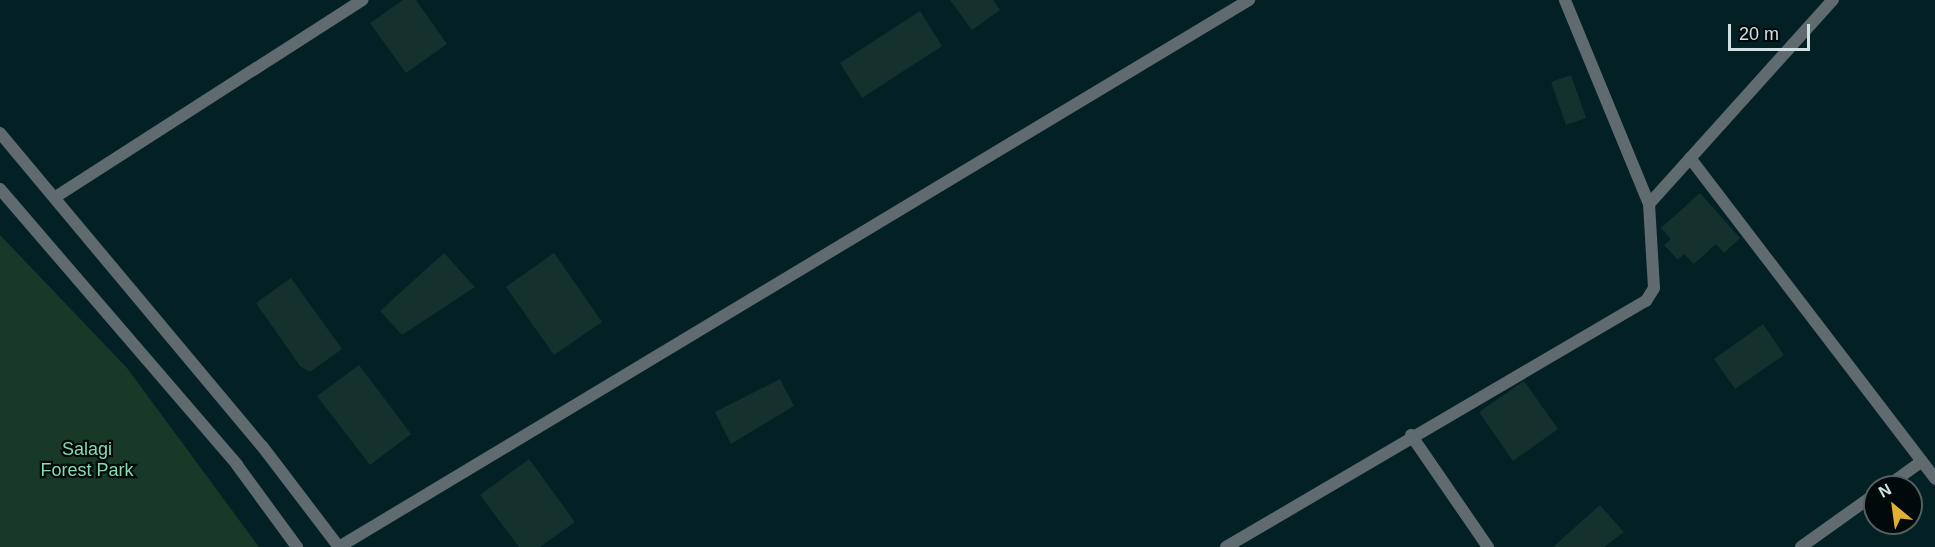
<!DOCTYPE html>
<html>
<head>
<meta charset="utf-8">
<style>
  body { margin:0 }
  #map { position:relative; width:1935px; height:547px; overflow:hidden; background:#032125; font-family:Helvetica,sans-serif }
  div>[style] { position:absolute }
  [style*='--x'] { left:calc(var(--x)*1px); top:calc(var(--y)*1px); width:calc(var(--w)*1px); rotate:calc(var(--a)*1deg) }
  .green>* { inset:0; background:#193928 }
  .building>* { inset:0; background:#15312d }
  .minor>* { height:12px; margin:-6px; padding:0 6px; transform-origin:6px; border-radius:6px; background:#606b70 }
  .tertiary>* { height:12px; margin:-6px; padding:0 6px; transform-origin:6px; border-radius:6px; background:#606b70 }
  span { translate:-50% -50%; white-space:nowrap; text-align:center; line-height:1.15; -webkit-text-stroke:4.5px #01090a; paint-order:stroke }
  .park-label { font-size:18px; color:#86dcae }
  .north { position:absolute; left:1863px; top:475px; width:60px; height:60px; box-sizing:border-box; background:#01090a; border:2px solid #545f61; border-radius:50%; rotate:331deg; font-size:16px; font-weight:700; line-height:24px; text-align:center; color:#d1e1e3 }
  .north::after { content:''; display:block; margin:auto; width:21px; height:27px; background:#dfb034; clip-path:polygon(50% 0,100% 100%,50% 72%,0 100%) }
  .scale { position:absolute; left:1728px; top:24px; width:82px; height:27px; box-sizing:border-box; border:3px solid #d1e1e3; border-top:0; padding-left:8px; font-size:18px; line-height:21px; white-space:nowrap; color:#d1e1e3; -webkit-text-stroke:4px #01090a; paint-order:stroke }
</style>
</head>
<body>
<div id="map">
  <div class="green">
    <i style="clip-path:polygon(0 235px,127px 368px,259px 547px,0 547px)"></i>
  </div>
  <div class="building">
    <i style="clip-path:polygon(403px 0,416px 0,447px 44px,406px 73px,370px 23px)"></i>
    <i style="clip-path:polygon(950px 0,993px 0,1000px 10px,972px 30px)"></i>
    <i style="clip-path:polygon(920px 11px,942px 46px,862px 98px,840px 63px)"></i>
    <i style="clip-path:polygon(1571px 75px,1586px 118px,1566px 125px,1551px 82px)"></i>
    <i style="clip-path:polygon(1700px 193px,1740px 238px,1724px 253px,1716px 244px,1694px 264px,1684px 254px,1678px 260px,1664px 245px,1671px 239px,1661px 228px)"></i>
    <i style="clip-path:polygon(444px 253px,475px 287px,402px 335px,380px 311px)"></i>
    <i style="clip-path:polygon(554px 253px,602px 322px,554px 355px,506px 287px)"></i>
    <i style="clip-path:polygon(291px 278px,342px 349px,310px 372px,300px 366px,256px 303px)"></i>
    <i style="clip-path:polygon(1763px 324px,1784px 355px,1735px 389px,1714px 359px)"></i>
    <i style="clip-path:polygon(359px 365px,411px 434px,370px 465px,317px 396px)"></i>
    <i style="clip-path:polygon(780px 379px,794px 406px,731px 444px,715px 412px)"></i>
    <i style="clip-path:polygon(1524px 381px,1558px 429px,1513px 461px,1479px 412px)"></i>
    <i style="clip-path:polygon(529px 459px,575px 522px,540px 547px,519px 547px,480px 495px)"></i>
    <i style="clip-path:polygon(1600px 505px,1624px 532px,1604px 547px,1553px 547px)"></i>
  </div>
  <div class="minor">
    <i style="--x:1690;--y:158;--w:404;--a:52.6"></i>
    <i style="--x:57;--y:196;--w:363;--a:-32.7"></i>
    <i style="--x:1649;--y:204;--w:275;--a:-48"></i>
    <i style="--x:1411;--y:435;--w:136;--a:55.5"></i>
    <i style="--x:1886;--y:487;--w:44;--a:-35.8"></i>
    <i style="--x:339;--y:547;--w:1062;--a:-31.01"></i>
    <i style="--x:1226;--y:547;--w:487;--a:-30.4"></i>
    <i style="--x:1646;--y:301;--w:15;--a:-58"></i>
    <i style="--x:1654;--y:288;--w:84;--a:-93.4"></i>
    <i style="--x:1649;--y:204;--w:221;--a:-112.4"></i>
    <i style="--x:1801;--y:547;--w:91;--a:-35.6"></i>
  </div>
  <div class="tertiary">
    <i style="--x:0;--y:133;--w:408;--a:50.1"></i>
    <i style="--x:262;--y:446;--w:127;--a:52.7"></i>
    <i style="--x:0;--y:189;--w:364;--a:49.3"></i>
    <i style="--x:237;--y:465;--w:102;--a:53.8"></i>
  </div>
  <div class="park-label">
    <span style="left:87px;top:460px">Salagi<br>Forest Park</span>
  </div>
  <div class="north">N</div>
  <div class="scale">20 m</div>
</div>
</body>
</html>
